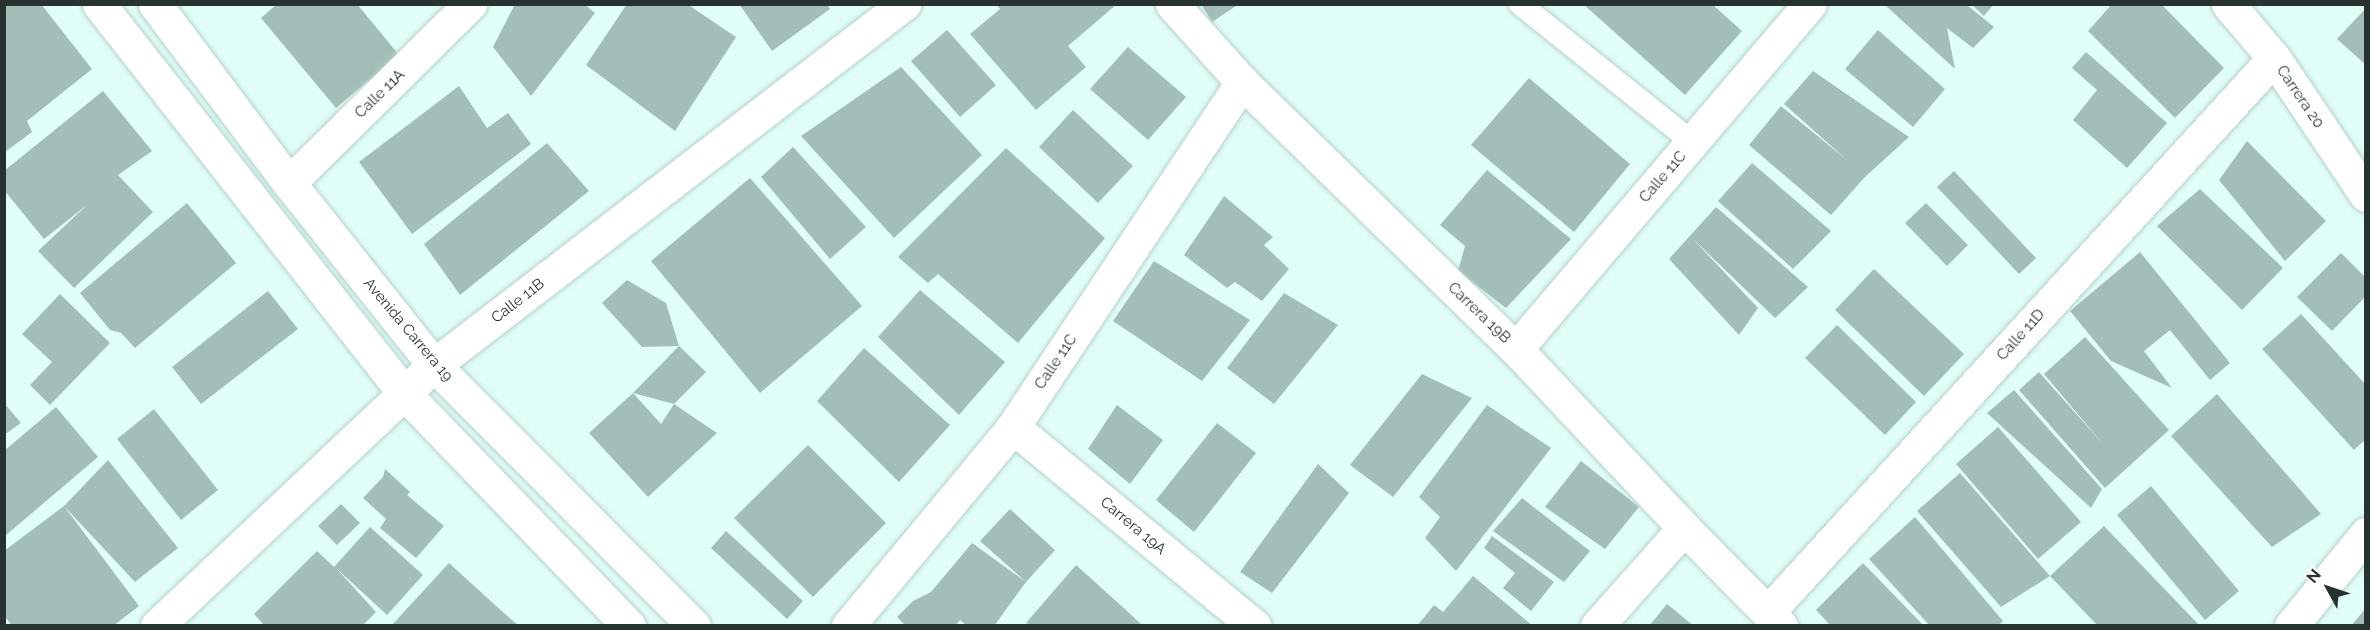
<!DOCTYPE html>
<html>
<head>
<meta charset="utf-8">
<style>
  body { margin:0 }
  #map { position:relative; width:2370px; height:630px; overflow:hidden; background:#e1fdf8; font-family:Raleway,sans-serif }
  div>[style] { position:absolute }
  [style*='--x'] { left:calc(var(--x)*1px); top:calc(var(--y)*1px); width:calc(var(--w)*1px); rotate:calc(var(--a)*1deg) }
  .building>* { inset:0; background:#a3beb9 }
  .roads { filter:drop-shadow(0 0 2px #b6d1cc) drop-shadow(0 0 2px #b6d1cc) }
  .lane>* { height:22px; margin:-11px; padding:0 11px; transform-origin:11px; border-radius:11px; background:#fff }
  .street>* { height:33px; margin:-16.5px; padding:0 16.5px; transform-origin:16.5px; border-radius:16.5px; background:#fff }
  .secondary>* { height:33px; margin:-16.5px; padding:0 16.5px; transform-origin:16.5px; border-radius:16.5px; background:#fff }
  span { translate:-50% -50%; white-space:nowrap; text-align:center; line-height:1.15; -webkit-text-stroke:4.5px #fff; paint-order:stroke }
  .street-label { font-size:15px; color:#283331 }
  .frame { position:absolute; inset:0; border:6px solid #283331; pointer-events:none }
  .north { position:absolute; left:2298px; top:558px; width:60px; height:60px; -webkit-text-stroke:4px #fff; paint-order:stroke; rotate:310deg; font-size:16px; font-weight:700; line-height:24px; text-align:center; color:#283331 }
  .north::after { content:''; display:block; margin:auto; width:21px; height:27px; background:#283331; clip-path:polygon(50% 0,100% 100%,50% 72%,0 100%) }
</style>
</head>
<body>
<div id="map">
  <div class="building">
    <i style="clip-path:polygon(5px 4px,41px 4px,92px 69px,27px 121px,32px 132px,5px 152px)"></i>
    <i style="clip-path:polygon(277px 4px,357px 4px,399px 55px,336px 108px,261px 18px)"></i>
    <i style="clip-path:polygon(515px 4px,584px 4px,595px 13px,531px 96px,493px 47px)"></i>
    <i style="clip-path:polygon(627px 4px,687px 4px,736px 37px,675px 131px,586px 65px)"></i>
    <i style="clip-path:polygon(739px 4px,827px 4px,830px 9px,772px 51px)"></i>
    <i style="clip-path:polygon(996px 4px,1117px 4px,1068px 46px,1086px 67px,1036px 110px,970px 34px,1000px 9px)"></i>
    <i style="clip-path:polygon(1201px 4px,1239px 4px,1212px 22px)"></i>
    <i style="clip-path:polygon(1583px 4px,1712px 4px,1742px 31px,1685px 95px)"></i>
    <i style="clip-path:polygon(1971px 4px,1994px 4px,1984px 16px)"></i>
    <i style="clip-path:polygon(2112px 4px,2161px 4px,2224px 68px,2175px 118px,2088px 31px)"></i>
    <i style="clip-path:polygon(1885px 5px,1967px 5px,1994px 27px,1973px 48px,1947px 28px,1955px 69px)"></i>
    <i style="clip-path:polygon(2366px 8px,2366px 65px,2337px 39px)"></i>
    <i style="clip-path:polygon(947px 30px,996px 85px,960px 117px,911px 61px)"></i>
    <i style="clip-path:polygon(1878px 30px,1945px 89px,1913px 127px,1845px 69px)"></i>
    <i style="clip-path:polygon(1128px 47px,1186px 97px,1148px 140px,1090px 89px)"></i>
    <i style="clip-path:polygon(2086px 52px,2167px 123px,2127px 168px,2073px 120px,2097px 90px,2072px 68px)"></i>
    <i style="clip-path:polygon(901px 67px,982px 155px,894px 238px,801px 136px)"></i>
    <i style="clip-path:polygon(1813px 71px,1909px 137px,1865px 177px,1831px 215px,1749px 145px,1781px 106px,1848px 161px,1784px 104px)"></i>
    <i style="clip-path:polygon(1529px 78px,1630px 164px,1574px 232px,1471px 145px)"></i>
    <i style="clip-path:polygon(459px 86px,487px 128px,508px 113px,531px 144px,412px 234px,359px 162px)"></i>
    <i style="clip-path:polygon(103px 91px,152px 151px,118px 175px,153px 212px,74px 288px,38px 251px,87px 205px,44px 239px,4px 190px,4px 171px)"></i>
    <i style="clip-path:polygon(1073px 110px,1133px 166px,1098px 203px,1039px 147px)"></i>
    <i style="clip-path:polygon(2247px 141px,2326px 221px,2285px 261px,2219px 180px)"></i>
    <i style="clip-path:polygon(547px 143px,589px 191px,460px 295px,424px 244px)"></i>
    <i style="clip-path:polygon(793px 147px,866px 227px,830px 259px,761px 177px)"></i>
    <i style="clip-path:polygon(1006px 148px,1105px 238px,1018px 343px,938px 274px,928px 283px,898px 257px)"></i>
    <i style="clip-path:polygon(1752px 163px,1831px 231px,1793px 269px,1718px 201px)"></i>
    <i style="clip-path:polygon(1487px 170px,1571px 239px,1506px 308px,1458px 271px,1465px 246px,1440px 225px)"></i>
    <i style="clip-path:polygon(1954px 171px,2036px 258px,2019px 274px,1937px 187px)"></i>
    <i style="clip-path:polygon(750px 178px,862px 306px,760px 393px,651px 261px)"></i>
    <i style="clip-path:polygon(2200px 189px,2283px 268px,2242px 310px,2157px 226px)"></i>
    <i style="clip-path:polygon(1224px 196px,1273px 237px,1264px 245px,1289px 269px,1262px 301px,1235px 282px,1227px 288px,1184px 255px)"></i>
    <i style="clip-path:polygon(187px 203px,236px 263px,135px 348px,121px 333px,110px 330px,80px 293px)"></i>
    <i style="clip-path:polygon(1926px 203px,1968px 245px,1947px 266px,1905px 223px)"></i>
    <i style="clip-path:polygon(1716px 207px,1808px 287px,1775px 318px,1692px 238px,1758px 308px,1739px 335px,1669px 259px)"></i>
    <i style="clip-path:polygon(2140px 252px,2230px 363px,2210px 380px,2170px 330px,2144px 351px,2172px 388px,2111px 361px,2070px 311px)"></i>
    <i style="clip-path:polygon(2341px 253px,2366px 278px,2366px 296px,2332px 331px,2297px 297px)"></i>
    <i style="clip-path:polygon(1154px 261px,1250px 320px,1202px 381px,1113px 321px)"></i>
    <i style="clip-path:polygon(1874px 269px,1964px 354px,1924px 396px,1835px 310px)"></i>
    <i style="clip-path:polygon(627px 280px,666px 303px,679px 346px,706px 372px,674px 404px,633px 393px,679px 346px,642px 347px,602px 303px)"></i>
    <i style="clip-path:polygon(920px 290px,1005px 362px,959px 415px,878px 337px)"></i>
    <i style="clip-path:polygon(268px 291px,298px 329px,201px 404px,172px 367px)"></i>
    <i style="clip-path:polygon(1284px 293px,1338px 325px,1274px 404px,1227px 368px)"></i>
    <i style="clip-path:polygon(60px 294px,110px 343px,50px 405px,30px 385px,52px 362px,22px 334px)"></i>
    <i style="clip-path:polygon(2301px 314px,2366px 385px,2366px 439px,2354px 450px,2262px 349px)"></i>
    <i style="clip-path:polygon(1837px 325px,1916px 402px,1885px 435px,1805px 358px)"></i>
    <i style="clip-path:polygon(2085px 337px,2169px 430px,2105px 488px,2019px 390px,2039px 372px,2103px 444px,2044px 374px)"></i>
    <i style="clip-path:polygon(864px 348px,950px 425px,899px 482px,817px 401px)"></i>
    <i style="clip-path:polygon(1422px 374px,1472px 398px,1393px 497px,1350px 465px)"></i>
    <i style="clip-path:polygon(2014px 390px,2102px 489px,2091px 508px,1987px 413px)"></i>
    <i style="clip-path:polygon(633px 393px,661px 424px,674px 404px,717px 433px,648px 497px,589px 433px)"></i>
    <i style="clip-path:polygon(2217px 394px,2321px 514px,2272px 547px,2171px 436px)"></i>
    <i style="clip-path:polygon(4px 403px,21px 423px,4px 435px)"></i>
    <i style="clip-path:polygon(1117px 405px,1163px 440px,1130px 484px,1088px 449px)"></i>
    <i style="clip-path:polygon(1487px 405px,1551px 448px,1456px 571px,1425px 538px,1440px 517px,1419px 497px)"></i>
    <i style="clip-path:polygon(56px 407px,98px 457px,5px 536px,5px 450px)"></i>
    <i style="clip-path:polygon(154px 409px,218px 490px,181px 520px,117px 439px)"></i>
    <i style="clip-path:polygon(1217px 423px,1256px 453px,1194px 532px,1156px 500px)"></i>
    <i style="clip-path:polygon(1998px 427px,2081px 522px,2038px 559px,1956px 464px)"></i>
    <i style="clip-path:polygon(808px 445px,886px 523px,813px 597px,734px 518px)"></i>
    <i style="clip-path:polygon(108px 460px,178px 548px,135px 582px,64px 506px,139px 606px,113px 626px,12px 626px,4px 615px,4px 551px,64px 506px)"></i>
    <i style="clip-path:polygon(1581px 461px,1639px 507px,1605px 549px,1545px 507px)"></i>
    <i style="clip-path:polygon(1318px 464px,1349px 493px,1272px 593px,1240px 572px)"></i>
    <i style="clip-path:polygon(385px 469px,410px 492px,407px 495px,444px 526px,416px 558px,380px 528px,386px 519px,363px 498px,383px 477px)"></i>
    <i style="clip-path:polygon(1960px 473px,2050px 576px,2104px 526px,2200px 626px,2098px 626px,2050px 576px,2001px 607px,1917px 511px)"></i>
    <i style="clip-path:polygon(2151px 486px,2239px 591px,2205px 620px,2117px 515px)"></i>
    <i style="clip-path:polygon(1522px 498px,1590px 551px,1564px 582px,1493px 531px)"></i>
    <i style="clip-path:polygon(341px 504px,360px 523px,337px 545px,318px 526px)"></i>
    <i style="clip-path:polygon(1010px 509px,1055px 550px,1026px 582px,980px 541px)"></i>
    <i style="clip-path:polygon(1915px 517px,2003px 621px,1998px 626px,1930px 626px,1869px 559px)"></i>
    <i style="clip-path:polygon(370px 527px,423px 575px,387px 615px,336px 568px,376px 612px,362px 626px,265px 626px,254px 614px,317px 551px,334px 567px)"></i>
    <i style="clip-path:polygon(726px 531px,803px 601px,787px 619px,711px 548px)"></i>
    <i style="clip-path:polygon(1492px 536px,1554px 582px,1531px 611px,1503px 588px,1515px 573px,1484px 548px)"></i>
    <i style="clip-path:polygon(972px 543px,1026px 582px,994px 626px,967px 626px,960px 620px,955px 626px,906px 626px,897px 617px,913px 601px,931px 592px)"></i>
    <i style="clip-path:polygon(449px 563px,495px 605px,519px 626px,391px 626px)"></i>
    <i style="clip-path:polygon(1863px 563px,1924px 626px,1831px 626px,1816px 610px)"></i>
    <i style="clip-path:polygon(1076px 565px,1126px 610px,1143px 626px,1035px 626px,1026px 623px)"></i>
    <i style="clip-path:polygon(1473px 576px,1533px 626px,1417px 626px,1434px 605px,1443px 612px)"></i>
    <i style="clip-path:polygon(1667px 604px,1694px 626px,1649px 626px)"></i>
    <i style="clip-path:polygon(2366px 608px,2366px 626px,2351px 626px)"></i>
  </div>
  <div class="roads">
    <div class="lane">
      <i style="--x:1520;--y:4;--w:221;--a:38.7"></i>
    </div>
    <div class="street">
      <i style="--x:1172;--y:4;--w:105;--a:48.1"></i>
      <i style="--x:1242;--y:82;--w:383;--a:44.3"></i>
      <i style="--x:1516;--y:349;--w:245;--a:46.8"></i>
      <i style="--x:1684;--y:528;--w:138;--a:45.3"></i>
      <i style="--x:2228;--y:4;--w:71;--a:49.6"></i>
      <i style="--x:2274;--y:58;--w:165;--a:56.1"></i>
      <i style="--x:289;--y:183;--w:255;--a:-44.7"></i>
      <i style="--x:1516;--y:349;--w:453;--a:-49.6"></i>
      <i style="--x:1013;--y:427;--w:313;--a:39.5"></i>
      <i style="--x:1768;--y:612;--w:750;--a:-47.59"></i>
      <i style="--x:157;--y:626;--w:381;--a:-43.3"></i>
      <i style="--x:434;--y:365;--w:593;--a:-37.53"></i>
      <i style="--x:848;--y:626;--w:259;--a:-50.3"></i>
      <i style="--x:1013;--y:427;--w:414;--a:-56.4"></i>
      <i style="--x:1597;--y:626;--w:131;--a:-48.4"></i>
      <i style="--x:2291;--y:626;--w:119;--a:-50.8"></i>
    </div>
    <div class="secondary">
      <i style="--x:99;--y:4;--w:494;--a:51.9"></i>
      <i style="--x:404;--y:393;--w:324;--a:46"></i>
      <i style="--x:155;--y:4;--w:224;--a:53.2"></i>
      <i style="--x:289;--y:183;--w:233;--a:51.5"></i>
      <i style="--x:434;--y:365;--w:368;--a:45.1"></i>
    </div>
  </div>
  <div class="street-label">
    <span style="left:380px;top:94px;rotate:-44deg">Calle 11A</span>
    <span style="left:2300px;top:97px;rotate:56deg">Carrera 20</span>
    <span style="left:1663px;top:177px;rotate:-49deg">Calle 11C</span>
    <span style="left:518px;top:301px;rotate:-38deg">Calle 11B</span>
    <span style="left:1479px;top:313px;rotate:44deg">Carrera 19B</span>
    <span style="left:408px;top:330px;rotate:50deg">Avenida Carrera 19</span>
    <span style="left:2021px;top:335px;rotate:-48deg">Calle 11D</span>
    <span style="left:1056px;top:362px;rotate:-56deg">Calle 11C</span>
    <span style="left:1133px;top:526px;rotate:40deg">Carrera 19A</span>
  </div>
  <div class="frame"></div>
  <div class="north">N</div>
</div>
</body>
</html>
